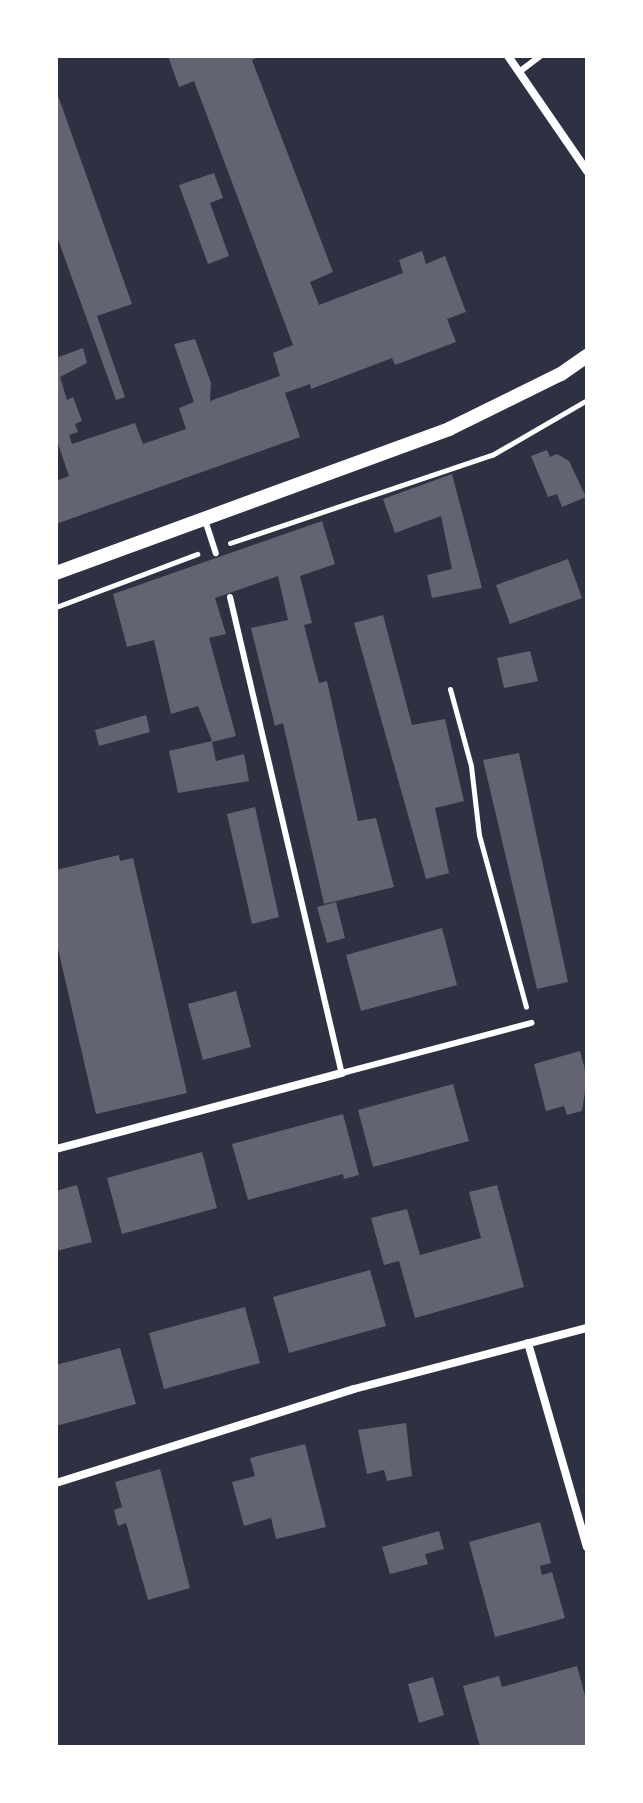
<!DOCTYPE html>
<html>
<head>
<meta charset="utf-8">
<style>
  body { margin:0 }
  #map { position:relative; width:643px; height:1803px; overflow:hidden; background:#2d3142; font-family:Signika,sans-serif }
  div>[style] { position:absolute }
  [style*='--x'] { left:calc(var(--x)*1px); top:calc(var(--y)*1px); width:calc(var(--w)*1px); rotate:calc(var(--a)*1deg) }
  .building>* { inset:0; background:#626471 }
  .path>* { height:5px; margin:-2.5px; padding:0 2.5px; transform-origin:2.5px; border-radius:2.5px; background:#fff }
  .service>* { height:6px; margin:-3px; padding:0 3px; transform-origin:3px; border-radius:3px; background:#fff }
  .minor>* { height:8px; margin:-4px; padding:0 4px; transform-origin:4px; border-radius:4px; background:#fff }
  .tertiary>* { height:14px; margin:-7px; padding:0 7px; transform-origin:7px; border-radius:7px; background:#fff }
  span { translate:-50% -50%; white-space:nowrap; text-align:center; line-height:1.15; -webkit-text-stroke:6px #fff; paint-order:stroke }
  .frame { position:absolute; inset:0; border:58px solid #fff; pointer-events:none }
</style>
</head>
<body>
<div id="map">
  <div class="building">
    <i style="clip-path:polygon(168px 56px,261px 56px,252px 60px,333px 272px,310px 282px,319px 305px,403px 273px,399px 260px,422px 251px,426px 264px,445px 256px,466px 312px,447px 319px,456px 342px,395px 365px,392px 358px,311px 389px,310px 384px,285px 393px,300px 437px,56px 524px,56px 481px,69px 476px,56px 438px,56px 358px,83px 348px,87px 363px,60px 377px,67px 400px,73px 397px,82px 421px,75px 424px,78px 432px,69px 435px,72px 444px,135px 423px,143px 444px,186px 429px,179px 408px,194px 402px,174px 344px,195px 339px,211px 383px,210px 401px,280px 376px,273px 353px,293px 345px,194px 81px,179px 87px)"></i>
    <i style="clip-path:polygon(56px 90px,132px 304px,97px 316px,125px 397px,116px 400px,56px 234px)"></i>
    <i style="clip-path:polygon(214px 173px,223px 198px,210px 203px,229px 256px,208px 264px,179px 185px)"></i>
    <i style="clip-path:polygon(547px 450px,550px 457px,557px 454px,569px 461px,586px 497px,562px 507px,557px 494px,548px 497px,531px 456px)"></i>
    <i style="clip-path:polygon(452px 474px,482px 588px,432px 598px,427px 575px,452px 569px,441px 516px,395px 533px,383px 499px)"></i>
    <i style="clip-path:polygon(322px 521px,335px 564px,300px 576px,312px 623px,304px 625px,319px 683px,327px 681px,358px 821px,376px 818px,394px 887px,324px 904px,283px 723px,275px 726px,251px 628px,288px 620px,278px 576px,215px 598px,226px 634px,209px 638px,236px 736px,212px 742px,216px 761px,244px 754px,249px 781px,178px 793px,169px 751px,212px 741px,198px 706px,171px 714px,154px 640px,127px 647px,113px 594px)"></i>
    <i style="clip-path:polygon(568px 559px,582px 598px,510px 624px,496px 585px)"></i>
    <i style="clip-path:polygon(383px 615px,412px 725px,445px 719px,464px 801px,435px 808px,449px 873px,426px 879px,354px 623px)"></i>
    <i style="clip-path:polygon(530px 651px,538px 681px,504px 688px,497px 658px)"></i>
    <i style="clip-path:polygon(146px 715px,150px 732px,99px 746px,95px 730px)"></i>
    <i style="clip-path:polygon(519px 753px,568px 982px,537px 989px,483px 760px)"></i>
    <i style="clip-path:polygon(255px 807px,279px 917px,252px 924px,227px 814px)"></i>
    <i style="clip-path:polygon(119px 855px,120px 861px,133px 858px,187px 1093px,96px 1114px,56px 940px,56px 870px)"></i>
    <i style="clip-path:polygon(336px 902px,345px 938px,327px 943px,317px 907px)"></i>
    <i style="clip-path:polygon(442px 928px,457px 985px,361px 1011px,346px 955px)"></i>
    <i style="clip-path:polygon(236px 991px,251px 1047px,203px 1060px,188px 1004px)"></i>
    <i style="clip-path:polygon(580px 1051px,587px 1077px,582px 1111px,567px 1115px,564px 1106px,546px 1111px,534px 1064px)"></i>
    <i style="clip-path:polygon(453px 1084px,469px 1141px,373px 1167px,358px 1110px)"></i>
    <i style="clip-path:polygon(343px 1114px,359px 1175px,344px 1179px,343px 1174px,248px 1200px,232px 1144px)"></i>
    <i style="clip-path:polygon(202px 1152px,217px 1208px,122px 1234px,107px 1178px)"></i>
    <i style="clip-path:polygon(77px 1185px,92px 1242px,56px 1251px,56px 1191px)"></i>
    <i style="clip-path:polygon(497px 1185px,524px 1287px,415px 1318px,399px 1261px,384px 1265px,371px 1218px,407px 1209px,420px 1255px,481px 1238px,469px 1192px)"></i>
    <i style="clip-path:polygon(370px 1270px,386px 1326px,289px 1353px,273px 1297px)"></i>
    <i style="clip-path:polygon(245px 1307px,260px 1363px,164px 1389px,149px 1333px)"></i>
    <i style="clip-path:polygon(120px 1348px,136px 1404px,56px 1426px,56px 1365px)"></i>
    <i style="clip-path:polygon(406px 1423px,412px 1476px,387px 1481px,384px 1470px,367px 1474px,358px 1430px)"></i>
    <i style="clip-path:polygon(305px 1444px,326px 1527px,276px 1539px,271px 1518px,244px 1526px,232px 1482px,255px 1476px,250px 1458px)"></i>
    <i style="clip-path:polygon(160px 1469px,190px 1588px,148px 1600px,126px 1523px,118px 1526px,114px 1510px,122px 1507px,115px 1482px)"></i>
    <i style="clip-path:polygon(540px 1522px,551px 1563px,540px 1566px,542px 1575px,552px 1572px,565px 1618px,495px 1637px,469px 1542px)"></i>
    <i style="clip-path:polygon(439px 1531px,444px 1549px,425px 1554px,428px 1564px,390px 1574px,382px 1547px)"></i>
    <i style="clip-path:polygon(577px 1666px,587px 1703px,587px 1747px,480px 1747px,463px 1686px,499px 1676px,502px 1687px)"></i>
    <i style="clip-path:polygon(433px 1677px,444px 1715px,419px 1723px,408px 1684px)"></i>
  </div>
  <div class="path">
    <i style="--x:230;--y:543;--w:276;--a:-18.6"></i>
    <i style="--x:492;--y:455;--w:110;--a:-30.1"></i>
    <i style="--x:56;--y:607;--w:151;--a:-20.6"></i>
    <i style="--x:450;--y:689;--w:80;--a:74.7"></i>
    <i style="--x:471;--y:766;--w:69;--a:83.4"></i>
    <i style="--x:479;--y:835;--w:178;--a:74.7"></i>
  </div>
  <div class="service">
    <i style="--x:519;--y:72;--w:26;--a:-37"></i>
    <i style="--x:205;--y:520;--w:35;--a:72"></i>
    <i style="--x:230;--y:597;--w:489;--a:76.8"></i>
    <i style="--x:342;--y:1073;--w:196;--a:-14.8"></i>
  </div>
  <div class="minor">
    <i style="--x:508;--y:56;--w:140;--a:55.5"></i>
    <i style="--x:56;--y:1149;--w:296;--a:-14.9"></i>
    <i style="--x:528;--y:1343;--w:212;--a:73.9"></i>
    <i style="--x:56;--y:1483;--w:312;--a:-17.5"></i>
    <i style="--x:354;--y:1389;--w:241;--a:-14.7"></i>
  </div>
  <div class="tertiary">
    <i style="--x:56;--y:573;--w:419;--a:-20.1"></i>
    <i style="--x:449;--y:429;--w:125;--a:-26.2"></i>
    <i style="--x:561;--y:374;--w:32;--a:-35"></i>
  </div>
  <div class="frame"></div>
</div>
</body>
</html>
